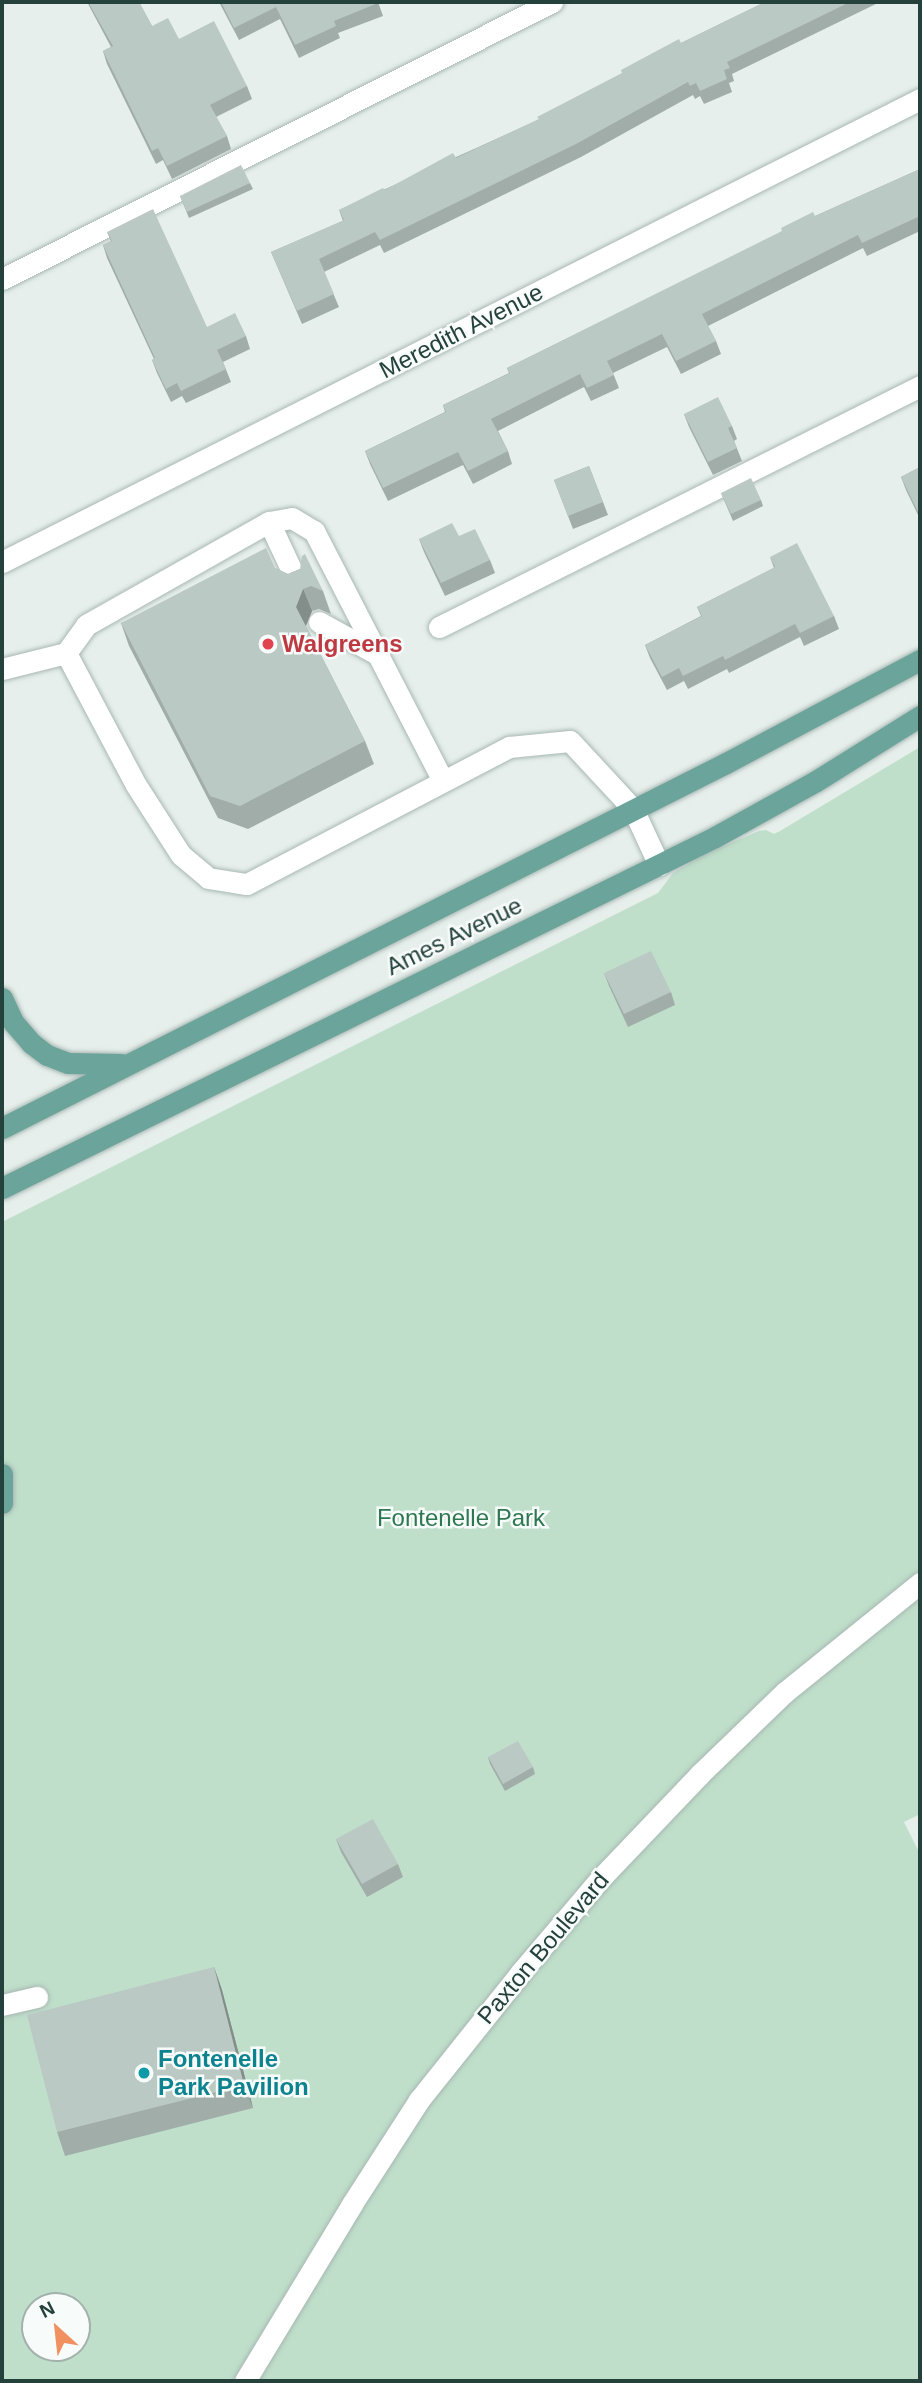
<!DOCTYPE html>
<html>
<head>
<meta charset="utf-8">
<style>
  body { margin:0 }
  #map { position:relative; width:922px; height:2383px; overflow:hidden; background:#e6efeb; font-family:Helvetica,sans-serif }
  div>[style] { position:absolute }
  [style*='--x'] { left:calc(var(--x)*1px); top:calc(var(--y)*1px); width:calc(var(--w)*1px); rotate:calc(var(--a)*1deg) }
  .green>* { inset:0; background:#bfdfca }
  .roads { filter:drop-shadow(0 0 2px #a8b7b3) drop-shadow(0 0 2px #a8b7b3) }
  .minor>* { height:21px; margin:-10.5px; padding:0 10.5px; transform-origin:10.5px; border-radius:10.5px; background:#fff }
  .major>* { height:21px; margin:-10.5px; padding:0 10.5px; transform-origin:10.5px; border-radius:10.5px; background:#6ba49a }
  .wall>* { inset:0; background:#a1ada9 }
  .shaded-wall>* { inset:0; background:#838d8a }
  .building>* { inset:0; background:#bbc9c5 }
  .dots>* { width:19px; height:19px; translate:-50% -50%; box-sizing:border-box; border:4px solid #f7fbf9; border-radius:50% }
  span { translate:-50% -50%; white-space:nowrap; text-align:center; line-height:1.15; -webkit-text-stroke:5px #f7fbf9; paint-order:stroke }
  .street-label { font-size:24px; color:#24413c }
  .health-label { font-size:24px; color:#be3a42; font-weight:700 }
  .left { translate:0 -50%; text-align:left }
  .park-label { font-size:24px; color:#2e7851 }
  .culture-label { font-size:24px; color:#0d838f; font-weight:700 }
  .frame { position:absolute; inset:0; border:4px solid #24413c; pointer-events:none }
  .north { position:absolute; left:21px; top:2292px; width:70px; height:70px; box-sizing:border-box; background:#f7fbf9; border:2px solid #a3b1ad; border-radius:50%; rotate:333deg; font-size:19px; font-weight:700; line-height:28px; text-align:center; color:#24413c }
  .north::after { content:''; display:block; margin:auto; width:24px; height:32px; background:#f19161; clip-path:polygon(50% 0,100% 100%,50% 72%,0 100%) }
</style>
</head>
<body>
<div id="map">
  <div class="green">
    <i style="clip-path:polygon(evenodd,920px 747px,920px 1814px,904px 1822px,920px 1854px,920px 2381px,2px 2381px,2px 1222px,658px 893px,673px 873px,705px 854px,759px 831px,766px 830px,774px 834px,780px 831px,920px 747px,35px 2306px,77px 2306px,77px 2348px,35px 2348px,35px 2306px)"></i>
  </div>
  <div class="roads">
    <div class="minor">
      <i style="--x:2;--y:279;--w:616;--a:-26.73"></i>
      <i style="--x:269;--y:522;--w:68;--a:64.9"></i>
      <i style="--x:2;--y:562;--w:1028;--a:-26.76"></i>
      <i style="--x:319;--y:622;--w:66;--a:28.9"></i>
      <i style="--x:439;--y:627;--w:538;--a:-26.61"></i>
      <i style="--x:66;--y:653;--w:34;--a:-54"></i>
      <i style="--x:86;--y:625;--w:210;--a:-29.4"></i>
      <i style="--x:269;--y:522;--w:23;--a:-10"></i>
      <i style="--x:292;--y:518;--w:26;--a:31"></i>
      <i style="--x:314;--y:531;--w:281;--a:62.7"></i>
      <i style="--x:2;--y:669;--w:66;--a:-14"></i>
      <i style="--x:66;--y:653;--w:149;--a:62.1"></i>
      <i style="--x:136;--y:785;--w:83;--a:57.3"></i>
      <i style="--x:181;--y:855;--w:35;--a:40"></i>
      <i style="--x:208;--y:878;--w:39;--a:9"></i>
      <i style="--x:247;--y:884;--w:296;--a:-27.6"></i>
      <i style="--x:509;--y:747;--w:61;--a:-5.6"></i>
      <i style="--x:570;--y:741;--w:93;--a:47.2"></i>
      <i style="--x:633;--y:809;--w:62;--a:65.1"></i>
      <i style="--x:2;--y:2005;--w:36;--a:-13"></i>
      <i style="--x:245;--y:2381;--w:207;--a:-58.8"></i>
      <i style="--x:352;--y:2204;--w:124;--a:-57.2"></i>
      <i style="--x:419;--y:2100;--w:164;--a:-51.4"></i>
      <i style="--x:521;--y:1972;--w:122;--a:-49.7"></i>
      <i style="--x:600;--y:1879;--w:145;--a:-46.4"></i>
      <i style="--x:700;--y:1774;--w:118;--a:-44"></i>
      <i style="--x:785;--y:1692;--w:174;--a:-38.9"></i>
    </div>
    <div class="major">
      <i style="--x:2;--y:998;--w:26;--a:65"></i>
      <i style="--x:13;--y:1022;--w:28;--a:49"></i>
      <i style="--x:31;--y:1043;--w:20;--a:37"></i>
      <i style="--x:47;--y:1055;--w:22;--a:21"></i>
      <i style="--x:68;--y:1063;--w:53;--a:1.1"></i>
      <i style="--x:2;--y:1128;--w:811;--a:-26.75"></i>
      <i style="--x:726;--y:763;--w:220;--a:-28"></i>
      <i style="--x:2;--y:1188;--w:795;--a:-26.21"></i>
      <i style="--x:715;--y:837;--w:115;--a:-29"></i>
      <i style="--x:816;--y:781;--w:123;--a:-32"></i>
      <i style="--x:2;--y:1474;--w:29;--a:90"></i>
    </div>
  </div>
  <div class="wall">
    <i style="clip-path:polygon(87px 2px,139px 2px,152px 26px,179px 39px,247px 86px,252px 99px,216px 117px,227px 136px,231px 149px,172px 179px,163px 160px,156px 164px,107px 64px,103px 51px,111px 47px)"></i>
    <i style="clip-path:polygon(219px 2px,378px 2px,383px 16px,338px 33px,340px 38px,299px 58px,280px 19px,239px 40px)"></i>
    <i style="clip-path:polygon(765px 2px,880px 2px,732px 74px,734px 81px,729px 83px,732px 92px,704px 104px,700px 96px,695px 99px,693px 95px,581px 157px,384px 253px,380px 245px,324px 272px,339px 307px,302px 324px,271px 252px,343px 221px,339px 210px,538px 120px,681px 43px)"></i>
    <i style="clip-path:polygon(920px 169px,920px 231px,867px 256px,863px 248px,708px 326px,716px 341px,721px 354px,681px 374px,667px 347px,613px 373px,619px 388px,591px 401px,584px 387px,498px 431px,508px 451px,512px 464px,473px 484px,463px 465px,388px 501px,370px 464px,365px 451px,445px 412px,443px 405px,509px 373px,507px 368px,815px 216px)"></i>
    <i style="clip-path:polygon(250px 183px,253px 189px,189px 218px,180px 196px)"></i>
    <i style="clip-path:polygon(107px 232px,207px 327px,246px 336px,250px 349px,223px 362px,231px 382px,186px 403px,182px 396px,171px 402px,157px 373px,152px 360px,154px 359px,107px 258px,103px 245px,111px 241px)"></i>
    <i style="clip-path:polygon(684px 414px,732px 426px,737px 439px,734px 441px,742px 461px,713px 475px,689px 427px)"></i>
    <i style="clip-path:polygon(589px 466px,608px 515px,573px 529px,554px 480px)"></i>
    <i style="clip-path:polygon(920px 467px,920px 519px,906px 490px,901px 477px)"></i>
    <i style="clip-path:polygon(721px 493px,761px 500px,763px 506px,733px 521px)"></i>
    <i style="clip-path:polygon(459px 536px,490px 560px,495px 573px,445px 596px,424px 552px,419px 539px)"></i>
    <i style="clip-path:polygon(770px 557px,834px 616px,839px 629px,804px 646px,800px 637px,729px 673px,727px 669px,688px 689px,684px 681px,667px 690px,650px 658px,645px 645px,701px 616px,697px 607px,774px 568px)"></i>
    <i style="clip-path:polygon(275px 568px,288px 574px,300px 569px,323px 591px,331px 614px,319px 609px,312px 611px,306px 626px,365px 741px,374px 764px,248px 829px,218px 818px,129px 646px,121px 623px)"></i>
    <i style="clip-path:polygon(604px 973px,671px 992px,675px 1005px,628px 1027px,609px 986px)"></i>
    <i style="clip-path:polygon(488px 1757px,533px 1767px,535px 1774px,505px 1791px,490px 1764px)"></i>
    <i style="clip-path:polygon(336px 1839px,398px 1864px,403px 1877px,367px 1897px,341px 1852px)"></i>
    <i style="clip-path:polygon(214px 1967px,222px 1990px,253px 2108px,65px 2156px,57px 2132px)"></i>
  </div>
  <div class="shaded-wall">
    <i style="clip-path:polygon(303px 589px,312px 611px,304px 630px,296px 607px)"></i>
    <i style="clip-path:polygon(214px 1967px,222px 1990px,253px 2108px,244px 2085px)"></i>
  </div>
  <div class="building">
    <i style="clip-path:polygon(88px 2px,139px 2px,152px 26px,168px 18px,179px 39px,214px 21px,247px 86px,210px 105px,227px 136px,167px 166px,158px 148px,152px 151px,103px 51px,113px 46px)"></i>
    <i style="clip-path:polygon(221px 2px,378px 2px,378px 3px,334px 21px,336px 26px,295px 45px,276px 7px,234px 28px)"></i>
    <i style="clip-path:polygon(765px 2px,850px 2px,727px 62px,730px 68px,724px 70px,727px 79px,700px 91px,696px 83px,690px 86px,688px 82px,576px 144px,380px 240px,375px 232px,319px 259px,334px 294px,297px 311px,271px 252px,344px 220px,339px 210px,383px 188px,385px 190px,453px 153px,456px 158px,539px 119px,537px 117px,622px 73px,621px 70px,679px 39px,681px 43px)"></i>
    <i style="clip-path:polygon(241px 165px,250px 183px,187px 212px,180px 196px)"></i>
    <i style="clip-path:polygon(920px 169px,920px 216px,862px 243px,858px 235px,702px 314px,716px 341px,676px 361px,662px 334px,607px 361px,614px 375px,587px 388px,580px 374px,491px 419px,508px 451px,468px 471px,458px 452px,383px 488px,365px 451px,446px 412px,443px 405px,510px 373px,507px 368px,782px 231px,781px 228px,813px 212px,815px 216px)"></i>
    <i style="clip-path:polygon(153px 209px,207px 327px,235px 313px,246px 336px,217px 350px,226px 369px,181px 391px,177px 383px,166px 389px,152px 360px,155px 358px,103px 245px,112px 241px,107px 232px)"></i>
    <i style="clip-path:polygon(718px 397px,732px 426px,728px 428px,737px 448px,708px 462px,684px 414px)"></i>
    <i style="clip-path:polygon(589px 466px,603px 502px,568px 516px,554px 480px)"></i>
    <i style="clip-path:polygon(920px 467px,920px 516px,901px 477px)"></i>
    <i style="clip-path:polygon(751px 478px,761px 500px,731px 514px,721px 493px)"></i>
    <i style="clip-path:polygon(452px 523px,459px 536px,475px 529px,490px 560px,441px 583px,419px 539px)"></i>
    <i style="clip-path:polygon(797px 543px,834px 616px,800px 633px,795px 624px,725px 660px,723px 656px,683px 676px,679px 668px,662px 677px,645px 645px,702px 616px,697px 607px,775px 567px,770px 557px)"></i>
    <i style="clip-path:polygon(266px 548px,275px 568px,288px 574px,300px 569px,302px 556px,305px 554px,323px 591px,311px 586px,303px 589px,296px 607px,365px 741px,240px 806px,210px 796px,121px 623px)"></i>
    <i style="clip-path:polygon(651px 951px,671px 992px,624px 1014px,604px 973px)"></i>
    <i style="clip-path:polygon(518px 1741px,533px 1767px,503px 1784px,488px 1757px)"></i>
    <i style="clip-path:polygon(373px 1819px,398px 1864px,362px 1884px,336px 1839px)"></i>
    <i style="clip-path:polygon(214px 1967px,244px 2085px,57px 2132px,27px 2015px)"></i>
  </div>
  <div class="dots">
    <i style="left:268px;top:644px;background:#e0444e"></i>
    <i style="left:144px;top:2073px;background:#0f9aa8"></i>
  </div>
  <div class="street-label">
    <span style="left:461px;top:331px;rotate:-27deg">Meredith Avenue</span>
    <span style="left:454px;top:936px;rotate:-26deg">Ames Avenue</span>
    <span style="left:543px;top:1948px;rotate:-50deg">Paxton Boulevard</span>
  </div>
  <div class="health-label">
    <span class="left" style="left:282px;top:644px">Walgreens</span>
  </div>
  <div class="park-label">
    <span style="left:461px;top:1518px">Fontenelle Park</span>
  </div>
  <div class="culture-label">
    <span class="left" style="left:158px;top:2073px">Fontenelle<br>Park Pavilion</span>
  </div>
  <div class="frame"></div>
  <div class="north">N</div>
</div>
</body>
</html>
